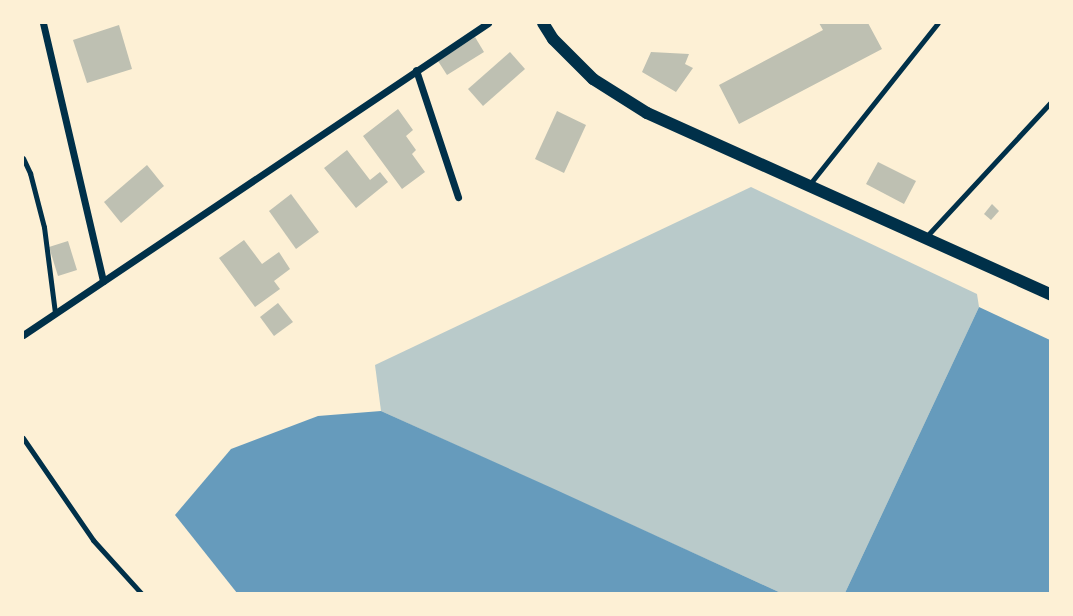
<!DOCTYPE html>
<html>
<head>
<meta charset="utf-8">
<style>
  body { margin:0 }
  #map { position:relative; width:1073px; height:616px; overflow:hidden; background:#fdf0d5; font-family:Cabin,sans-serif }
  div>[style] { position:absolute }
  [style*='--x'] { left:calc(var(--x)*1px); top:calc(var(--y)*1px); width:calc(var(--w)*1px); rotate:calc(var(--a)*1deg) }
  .green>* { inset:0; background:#b9caca }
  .water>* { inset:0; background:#669bbc }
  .building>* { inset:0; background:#bec0b2 }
  .service>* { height:5px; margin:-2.5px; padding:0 2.5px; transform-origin:2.5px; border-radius:2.5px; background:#003049 }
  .minor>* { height:7px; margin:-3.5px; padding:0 3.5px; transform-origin:3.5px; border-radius:3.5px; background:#003049 }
  .tertiary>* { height:12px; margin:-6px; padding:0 6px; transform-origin:6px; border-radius:6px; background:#003049 }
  span { translate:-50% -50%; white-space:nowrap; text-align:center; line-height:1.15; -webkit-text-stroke:5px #fdf0d5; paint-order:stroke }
  .frame { position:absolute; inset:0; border:24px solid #fdf0d5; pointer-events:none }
</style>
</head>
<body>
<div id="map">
  <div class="green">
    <i style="clip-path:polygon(751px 187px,977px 294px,979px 307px,845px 593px,781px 593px,381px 411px,375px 365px)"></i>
  </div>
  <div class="water">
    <i style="clip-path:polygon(979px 307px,1050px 340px,1050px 593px,845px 593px)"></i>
    <i style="clip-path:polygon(381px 411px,552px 488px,781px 593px,237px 593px,175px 515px,231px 449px,318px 416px)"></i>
  </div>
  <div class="building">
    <i style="clip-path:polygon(819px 23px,868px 23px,882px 49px,739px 124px,719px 85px,823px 30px)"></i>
    <i style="clip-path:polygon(119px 25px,132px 69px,87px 83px,73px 40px)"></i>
    <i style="clip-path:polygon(475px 37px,484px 52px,447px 75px,438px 61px)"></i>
    <i style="clip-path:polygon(510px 52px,525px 69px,483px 106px,468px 89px)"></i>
    <i style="clip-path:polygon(651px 52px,689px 54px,685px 64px,693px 68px,676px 92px,642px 72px)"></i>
    <i style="clip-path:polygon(398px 109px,413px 130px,406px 136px,416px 150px,412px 154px,425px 172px,402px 189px,363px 136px)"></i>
    <i style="clip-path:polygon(557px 111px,586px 125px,564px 173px,535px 159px)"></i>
    <i style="clip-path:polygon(347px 150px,370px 180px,380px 172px,388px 182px,356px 208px,324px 168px)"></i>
    <i style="clip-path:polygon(878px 162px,916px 181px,904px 204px,866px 184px)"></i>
    <i style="clip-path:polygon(147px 165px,164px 186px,121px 223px,104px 202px)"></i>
    <i style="clip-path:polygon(291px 194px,319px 232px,296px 249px,269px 211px)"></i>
    <i style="clip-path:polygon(992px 204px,999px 211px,991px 220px,984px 214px)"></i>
    <i style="clip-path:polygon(244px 240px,262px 264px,279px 252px,290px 269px,274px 281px,280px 289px,255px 307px,219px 258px)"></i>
    <i style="clip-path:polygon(68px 241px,77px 270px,58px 276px,49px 247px)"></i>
    <i style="clip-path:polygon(278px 303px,293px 322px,274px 336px,260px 317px)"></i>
  </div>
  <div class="service">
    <i style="--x:23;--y:158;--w:17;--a:65"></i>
    <i style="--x:30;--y:173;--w:56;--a:75.5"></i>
    <i style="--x:44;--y:227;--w:87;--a:82.7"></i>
    <i style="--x:809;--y:185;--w:207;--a:-51.5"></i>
    <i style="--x:925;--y:238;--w:184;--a:-47.2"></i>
    <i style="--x:23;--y:438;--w:124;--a:55.5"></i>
    <i style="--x:93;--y:540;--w:72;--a:47.8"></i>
  </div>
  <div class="minor">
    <i style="--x:43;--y:23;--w:265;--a:76.9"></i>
    <i style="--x:416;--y:70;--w:134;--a:71.7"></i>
    <i style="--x:23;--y:335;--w:560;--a:-33.86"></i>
  </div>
  <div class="tertiary">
    <i style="--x:543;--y:23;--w:19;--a:58"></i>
    <i style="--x:553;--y:39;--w:57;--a:45"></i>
    <i style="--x:593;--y:79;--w:64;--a:32.2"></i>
    <i style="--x:647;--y:113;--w:442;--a:24.2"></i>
  </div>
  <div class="frame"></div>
</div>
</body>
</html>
